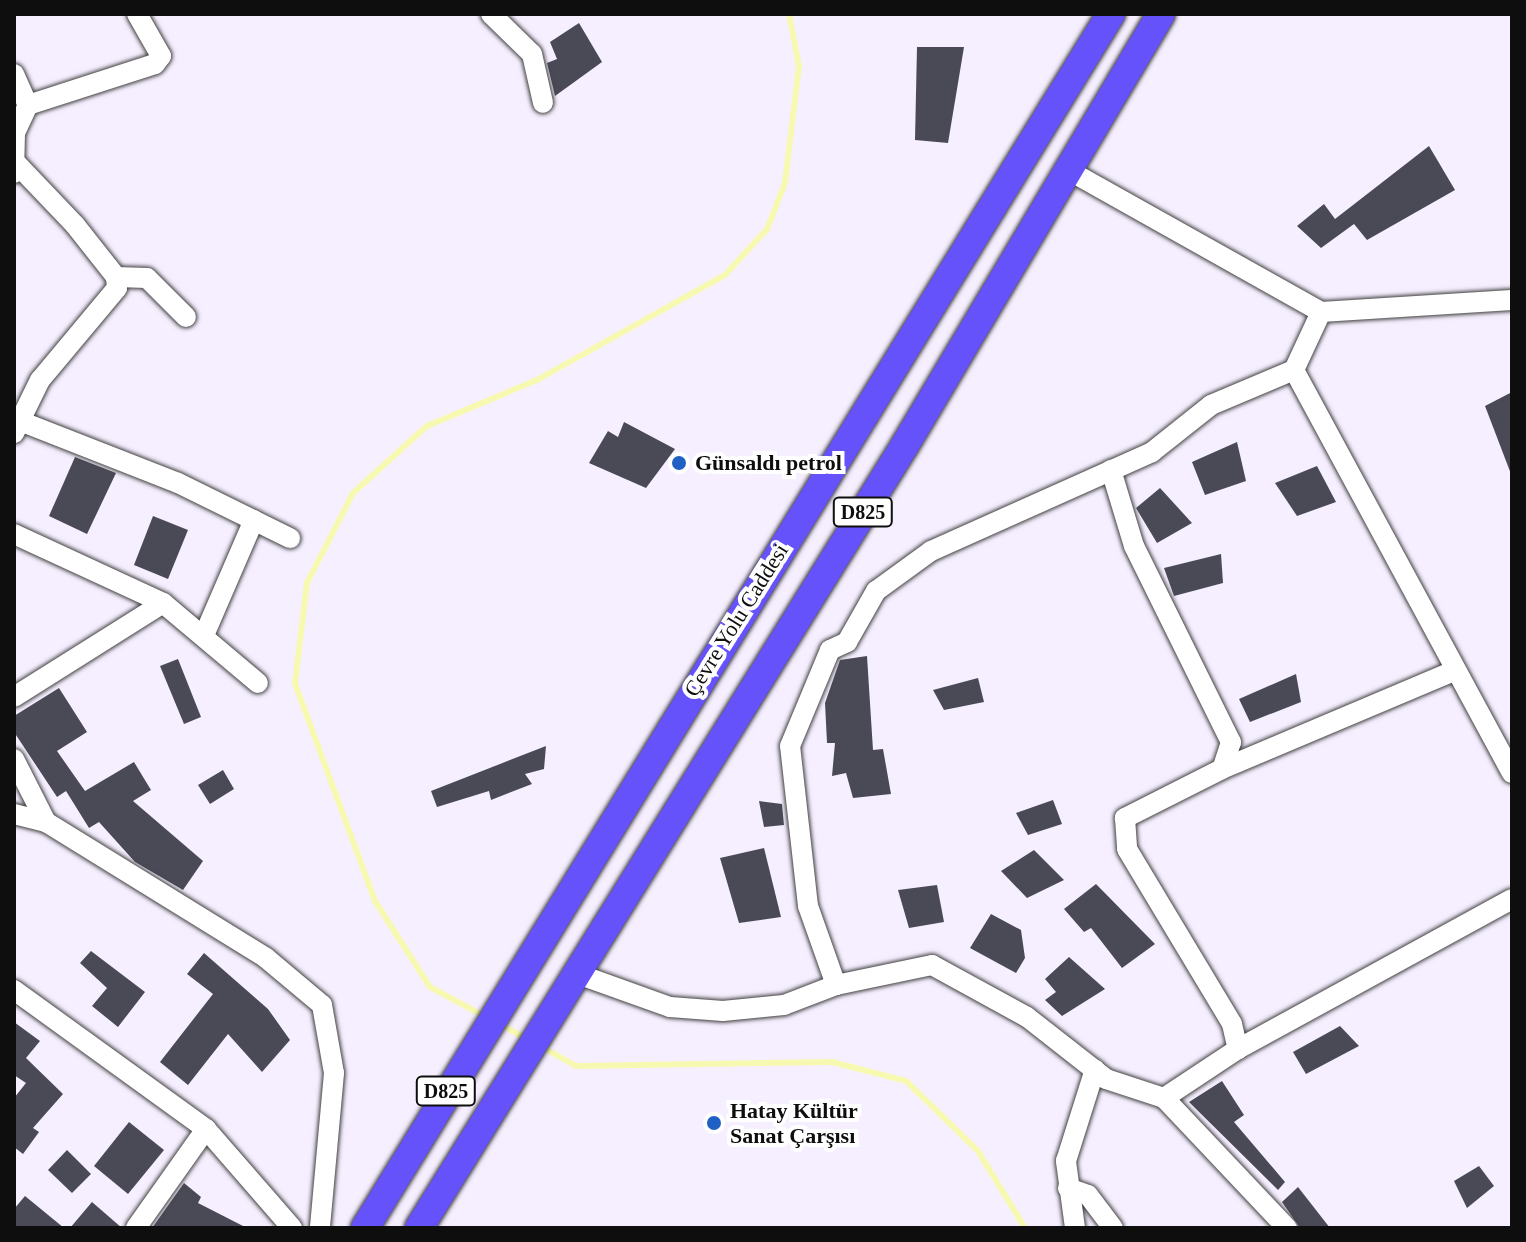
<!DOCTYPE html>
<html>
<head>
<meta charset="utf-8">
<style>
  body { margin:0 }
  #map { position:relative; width:1526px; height:1242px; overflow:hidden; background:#f6efff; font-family:Georgia,serif }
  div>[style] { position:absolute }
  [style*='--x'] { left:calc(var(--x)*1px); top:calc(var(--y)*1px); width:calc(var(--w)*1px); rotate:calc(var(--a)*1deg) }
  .stream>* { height:6px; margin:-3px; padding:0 3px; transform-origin:3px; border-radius:3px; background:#f7f9b1 }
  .building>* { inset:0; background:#4a4a57 }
  .roads { filter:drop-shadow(0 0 2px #414141) drop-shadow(0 0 2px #414141) }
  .minor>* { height:20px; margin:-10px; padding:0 10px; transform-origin:10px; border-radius:10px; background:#fff }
  .highway>* { height:28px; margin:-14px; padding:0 14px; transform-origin:14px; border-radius:14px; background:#6552fa }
  .dots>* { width:22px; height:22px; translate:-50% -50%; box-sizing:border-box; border:4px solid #fff; border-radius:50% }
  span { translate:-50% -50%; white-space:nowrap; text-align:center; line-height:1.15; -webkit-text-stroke:8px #fff; paint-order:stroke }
  .shield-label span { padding:2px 6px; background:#fff; border:2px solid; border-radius:6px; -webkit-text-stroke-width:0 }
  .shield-label { font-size:20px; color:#0e0e0e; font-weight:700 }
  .poi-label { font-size:22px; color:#0e0e0e; font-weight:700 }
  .left { translate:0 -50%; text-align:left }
  .street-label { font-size:22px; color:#0e0e0e }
  .frame { position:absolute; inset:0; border:16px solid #0e0e0e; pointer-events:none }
</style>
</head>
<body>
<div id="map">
  <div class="stream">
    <i style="--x:484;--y:1016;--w:61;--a:-151.8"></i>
    <i style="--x:430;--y:987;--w:102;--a:-122.6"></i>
    <i style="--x:375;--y:901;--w:232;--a:-110.2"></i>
    <i style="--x:295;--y:683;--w:101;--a:-83.2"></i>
    <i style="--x:307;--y:583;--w:101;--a:-62.9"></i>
    <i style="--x:353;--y:493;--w:100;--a:-42.2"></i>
    <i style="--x:427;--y:426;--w:119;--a:-22.7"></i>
    <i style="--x:537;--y:380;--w:215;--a:-29.2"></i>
    <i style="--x:725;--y:275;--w:62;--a:-47.6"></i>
    <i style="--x:767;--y:229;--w:49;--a:-68.6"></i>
    <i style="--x:785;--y:183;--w:118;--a:-83.2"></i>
    <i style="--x:799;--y:66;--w:53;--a:-100.9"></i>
    <i style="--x:498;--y:1023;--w:33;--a:29"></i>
    <i style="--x:540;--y:1046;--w:41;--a:29.1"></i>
    <i style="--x:576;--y:1066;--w:256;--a:-0.9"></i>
    <i style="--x:832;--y:1062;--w:76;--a:14.4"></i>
    <i style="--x:906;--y:1081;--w:100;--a:44.2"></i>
    <i style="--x:978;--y:1151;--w:90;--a:58.6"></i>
  </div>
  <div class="building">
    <i style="clip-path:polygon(579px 23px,602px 62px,555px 96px,547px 63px,557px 59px,550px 42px)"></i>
    <i style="clip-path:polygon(917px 47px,964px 47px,948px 143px,915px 140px)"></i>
    <i style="clip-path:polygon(1429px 146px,1455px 190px,1367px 240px,1354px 224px,1321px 248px,1297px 226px,1324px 204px,1335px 219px)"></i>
    <i style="clip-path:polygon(1512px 392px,1512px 473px,1511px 474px,1485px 406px)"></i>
    <i style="clip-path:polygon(624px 422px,675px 449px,646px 488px,589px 463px,608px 431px,618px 437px)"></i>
    <i style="clip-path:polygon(1237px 442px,1246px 481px,1205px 495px,1192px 462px)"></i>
    <i style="clip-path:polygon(75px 457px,116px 473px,87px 534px,49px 516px)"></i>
    <i style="clip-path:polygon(1317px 466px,1336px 502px,1297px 516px,1275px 483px)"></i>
    <i style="clip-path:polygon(1160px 488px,1192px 523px,1157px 543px,1136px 508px)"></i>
    <i style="clip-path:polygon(153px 516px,188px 530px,168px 579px,134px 565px)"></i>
    <i style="clip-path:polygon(1221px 554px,1223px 583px,1174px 596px,1164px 568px)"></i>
    <i style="clip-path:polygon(867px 656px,873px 750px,883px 749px,891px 794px,853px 798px,846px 773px,832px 776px,835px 743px,827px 743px,825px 703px,840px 660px)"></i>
    <i style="clip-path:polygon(178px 659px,201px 717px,184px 724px,160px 666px)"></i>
    <i style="clip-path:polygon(1296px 674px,1301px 702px,1250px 722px,1239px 699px)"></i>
    <i style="clip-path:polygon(978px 678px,984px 702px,944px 710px,933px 690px)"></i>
    <i style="clip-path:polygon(59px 688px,87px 732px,57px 751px,85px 791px,134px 762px,151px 790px,133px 801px,203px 861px,183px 890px,135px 862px,99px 822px,89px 828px,66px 791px,57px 797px,14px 732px,14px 716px)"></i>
    <i style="clip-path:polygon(546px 746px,544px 769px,525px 774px,532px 784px,491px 800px,489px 791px,437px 807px,431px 791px)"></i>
    <i style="clip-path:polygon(223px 770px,234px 789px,210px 804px,198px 785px)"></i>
    <i style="clip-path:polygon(1053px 800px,1062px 824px,1028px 835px,1016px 813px)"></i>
    <i style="clip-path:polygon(759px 801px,782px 804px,784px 825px,764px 827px)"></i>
    <i style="clip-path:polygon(764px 848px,781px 917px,739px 923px,720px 858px)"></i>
    <i style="clip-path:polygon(1034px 850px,1064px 880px,1027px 898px,1001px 871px)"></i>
    <i style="clip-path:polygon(1096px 884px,1155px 944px,1122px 968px,1091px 928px,1084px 932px,1064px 909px)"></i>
    <i style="clip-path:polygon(937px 885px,944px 922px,909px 928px,898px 890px)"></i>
    <i style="clip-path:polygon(991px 914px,1021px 930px,1025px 958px,1016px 973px,970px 948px)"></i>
    <i style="clip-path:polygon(91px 951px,145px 992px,118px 1027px,92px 1006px,107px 988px,80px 963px)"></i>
    <i style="clip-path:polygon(204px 953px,268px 1009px,290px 1040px,262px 1072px,228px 1034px,188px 1085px,160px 1062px,213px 994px,187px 974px)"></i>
    <i style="clip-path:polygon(1069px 957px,1105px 989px,1062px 1016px,1045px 1000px,1056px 992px,1045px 979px)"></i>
    <i style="clip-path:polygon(14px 1022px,40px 1041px,26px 1058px,63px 1094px,33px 1128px,39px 1132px,23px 1154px,14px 1147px,14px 1098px,26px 1083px,14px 1075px)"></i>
    <i style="clip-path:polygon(1340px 1026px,1359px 1046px,1306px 1074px,1293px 1052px)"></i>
    <i style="clip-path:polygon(1222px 1081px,1244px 1115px,1234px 1122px,1285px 1182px,1278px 1190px,1189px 1102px)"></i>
    <i style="clip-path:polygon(129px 1122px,164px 1150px,128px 1194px,94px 1166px)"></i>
    <i style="clip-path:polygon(67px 1150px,91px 1174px,72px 1193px,48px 1170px)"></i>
    <i style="clip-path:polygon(1479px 1166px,1494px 1186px,1467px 1208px,1454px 1181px)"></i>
    <i style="clip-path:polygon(184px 1183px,201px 1197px,198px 1203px,247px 1228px,152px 1228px)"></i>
    <i style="clip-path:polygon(1298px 1187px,1330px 1228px,1300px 1228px,1282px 1202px)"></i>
    <i style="clip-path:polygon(25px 1196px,64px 1228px,14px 1228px,14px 1209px)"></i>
    <i style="clip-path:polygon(92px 1202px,122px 1228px,70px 1228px)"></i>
  </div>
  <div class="roads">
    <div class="minor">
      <i style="--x:491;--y:14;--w:57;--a:44.3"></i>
      <i style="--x:532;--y:54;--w:50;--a:77.3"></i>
      <i style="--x:14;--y:74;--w:34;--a:66"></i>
      <i style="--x:28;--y:105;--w:31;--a:115"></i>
      <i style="--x:15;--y:133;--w:40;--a:91.4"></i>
      <i style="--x:28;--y:105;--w:133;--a:-17.9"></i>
      <i style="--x:155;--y:64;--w:10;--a:-53"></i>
      <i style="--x:161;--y:56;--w:48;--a:-119.7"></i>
      <i style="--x:14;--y:161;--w:88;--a:46.4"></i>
      <i style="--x:75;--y:225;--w:66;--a:51.7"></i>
      <i style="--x:116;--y:277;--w:11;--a:85"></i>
      <i style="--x:117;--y:288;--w:120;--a:129.9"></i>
      <i style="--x:40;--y:380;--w:59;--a:116.1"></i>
      <i style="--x:1068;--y:170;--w:290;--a:29.3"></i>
      <i style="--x:1321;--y:312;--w:191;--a:-3.6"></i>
      <i style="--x:116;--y:277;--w:31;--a:2"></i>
      <i style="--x:147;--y:278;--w:55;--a:45"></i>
      <i style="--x:1294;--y:370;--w:458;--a:61.6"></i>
      <i style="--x:25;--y:423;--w:164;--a:21.4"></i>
      <i style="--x:178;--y:483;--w:125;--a:26.2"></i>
      <i style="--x:1111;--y:470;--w:79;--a:73.2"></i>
      <i style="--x:1134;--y:546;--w:219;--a:63.7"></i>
      <i style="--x:1231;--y:742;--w:28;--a:108"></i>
      <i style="--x:1222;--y:769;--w:109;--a:153.2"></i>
      <i style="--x:1125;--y:818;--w:31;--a:86"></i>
      <i style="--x:1127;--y:849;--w:204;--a:59"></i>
      <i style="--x:1232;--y:1024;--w:26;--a:77"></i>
      <i style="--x:1238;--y:1049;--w:89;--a:146.5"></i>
      <i style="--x:14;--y:534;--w:164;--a:24.8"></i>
      <i style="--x:163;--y:603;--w:124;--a:40.1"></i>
      <i style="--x:205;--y:633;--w:123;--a:-66.6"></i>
      <i style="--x:14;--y:697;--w:176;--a:-32.2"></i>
      <i style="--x:14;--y:759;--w:71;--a:63.1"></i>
      <i style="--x:46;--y:822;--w:259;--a:31.7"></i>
      <i style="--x:266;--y:958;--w:73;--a:40"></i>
      <i style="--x:322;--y:1005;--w:69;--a:80"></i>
      <i style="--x:334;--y:1073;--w:156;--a:95.2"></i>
      <i style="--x:1222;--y:769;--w:250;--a:-22.9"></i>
      <i style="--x:14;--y:814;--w:33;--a:14"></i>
      <i style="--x:575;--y:973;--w:101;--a:19.7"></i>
      <i style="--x:670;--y:1007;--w:53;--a:4.3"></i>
      <i style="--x:723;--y:1011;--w:61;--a:-5.6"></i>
      <i style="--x:784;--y:1005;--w:56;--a:-21"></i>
      <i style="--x:836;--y:985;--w:98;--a:-11.8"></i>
      <i style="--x:932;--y:965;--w:108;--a:28.7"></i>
      <i style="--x:1027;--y:1017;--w:100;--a:38.1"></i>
      <i style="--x:1106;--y:1079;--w:61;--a:18.1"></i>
      <i style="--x:1164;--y:1098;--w:179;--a:46.6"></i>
      <i style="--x:836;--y:985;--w:84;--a:-109.5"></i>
      <i style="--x:808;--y:906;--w:161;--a:-96.4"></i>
      <i style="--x:790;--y:746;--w:104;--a:-67.4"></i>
      <i style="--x:830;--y:650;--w:19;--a:-25"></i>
      <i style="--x:847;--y:642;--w:59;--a:-60.4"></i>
      <i style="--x:876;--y:591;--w:68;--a:-36"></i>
      <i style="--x:931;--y:551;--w:242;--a:-24.1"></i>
      <i style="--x:1152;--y:452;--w:75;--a:-38.5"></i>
      <i style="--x:1211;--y:405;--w:90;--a:-22.9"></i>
      <i style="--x:1294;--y:370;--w:64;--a:-65"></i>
      <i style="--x:14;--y:990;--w:237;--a:35.9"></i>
      <i style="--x:206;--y:1129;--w:121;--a:125.3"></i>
      <i style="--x:1238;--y:1049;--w:312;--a:-28.7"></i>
      <i style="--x:206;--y:1129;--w:131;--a:49"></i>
      <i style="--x:1068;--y:1188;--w:21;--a:19"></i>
      <i style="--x:1088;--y:1195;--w:41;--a:52.9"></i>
      <i style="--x:1075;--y:1228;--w:68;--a:-97.7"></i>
      <i style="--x:1066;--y:1161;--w:96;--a:-72.5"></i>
    </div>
    <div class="highway">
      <i style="--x:365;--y:1228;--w:1425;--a:-58.43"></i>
      <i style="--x:419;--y:1228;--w:922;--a:-58.17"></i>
      <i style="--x:905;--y:445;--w:501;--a:-59.29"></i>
    </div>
  </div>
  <div class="dots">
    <i style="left:679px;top:463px;background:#2060c4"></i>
    <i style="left:714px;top:1123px;background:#2060c4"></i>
  </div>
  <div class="shield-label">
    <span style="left:863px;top:512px">D825</span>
    <span style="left:446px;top:1091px">D825</span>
  </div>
  <div class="poi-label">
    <span class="left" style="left:695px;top:463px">Günsaldı petrol</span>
    <span class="left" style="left:730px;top:1123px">Hatay Kültür<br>Sanat Çarşısı</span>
  </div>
  <div class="street-label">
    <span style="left:736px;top:620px;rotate:-58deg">Çevre Yolu Caddesi</span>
  </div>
  <div class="frame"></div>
</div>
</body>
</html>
